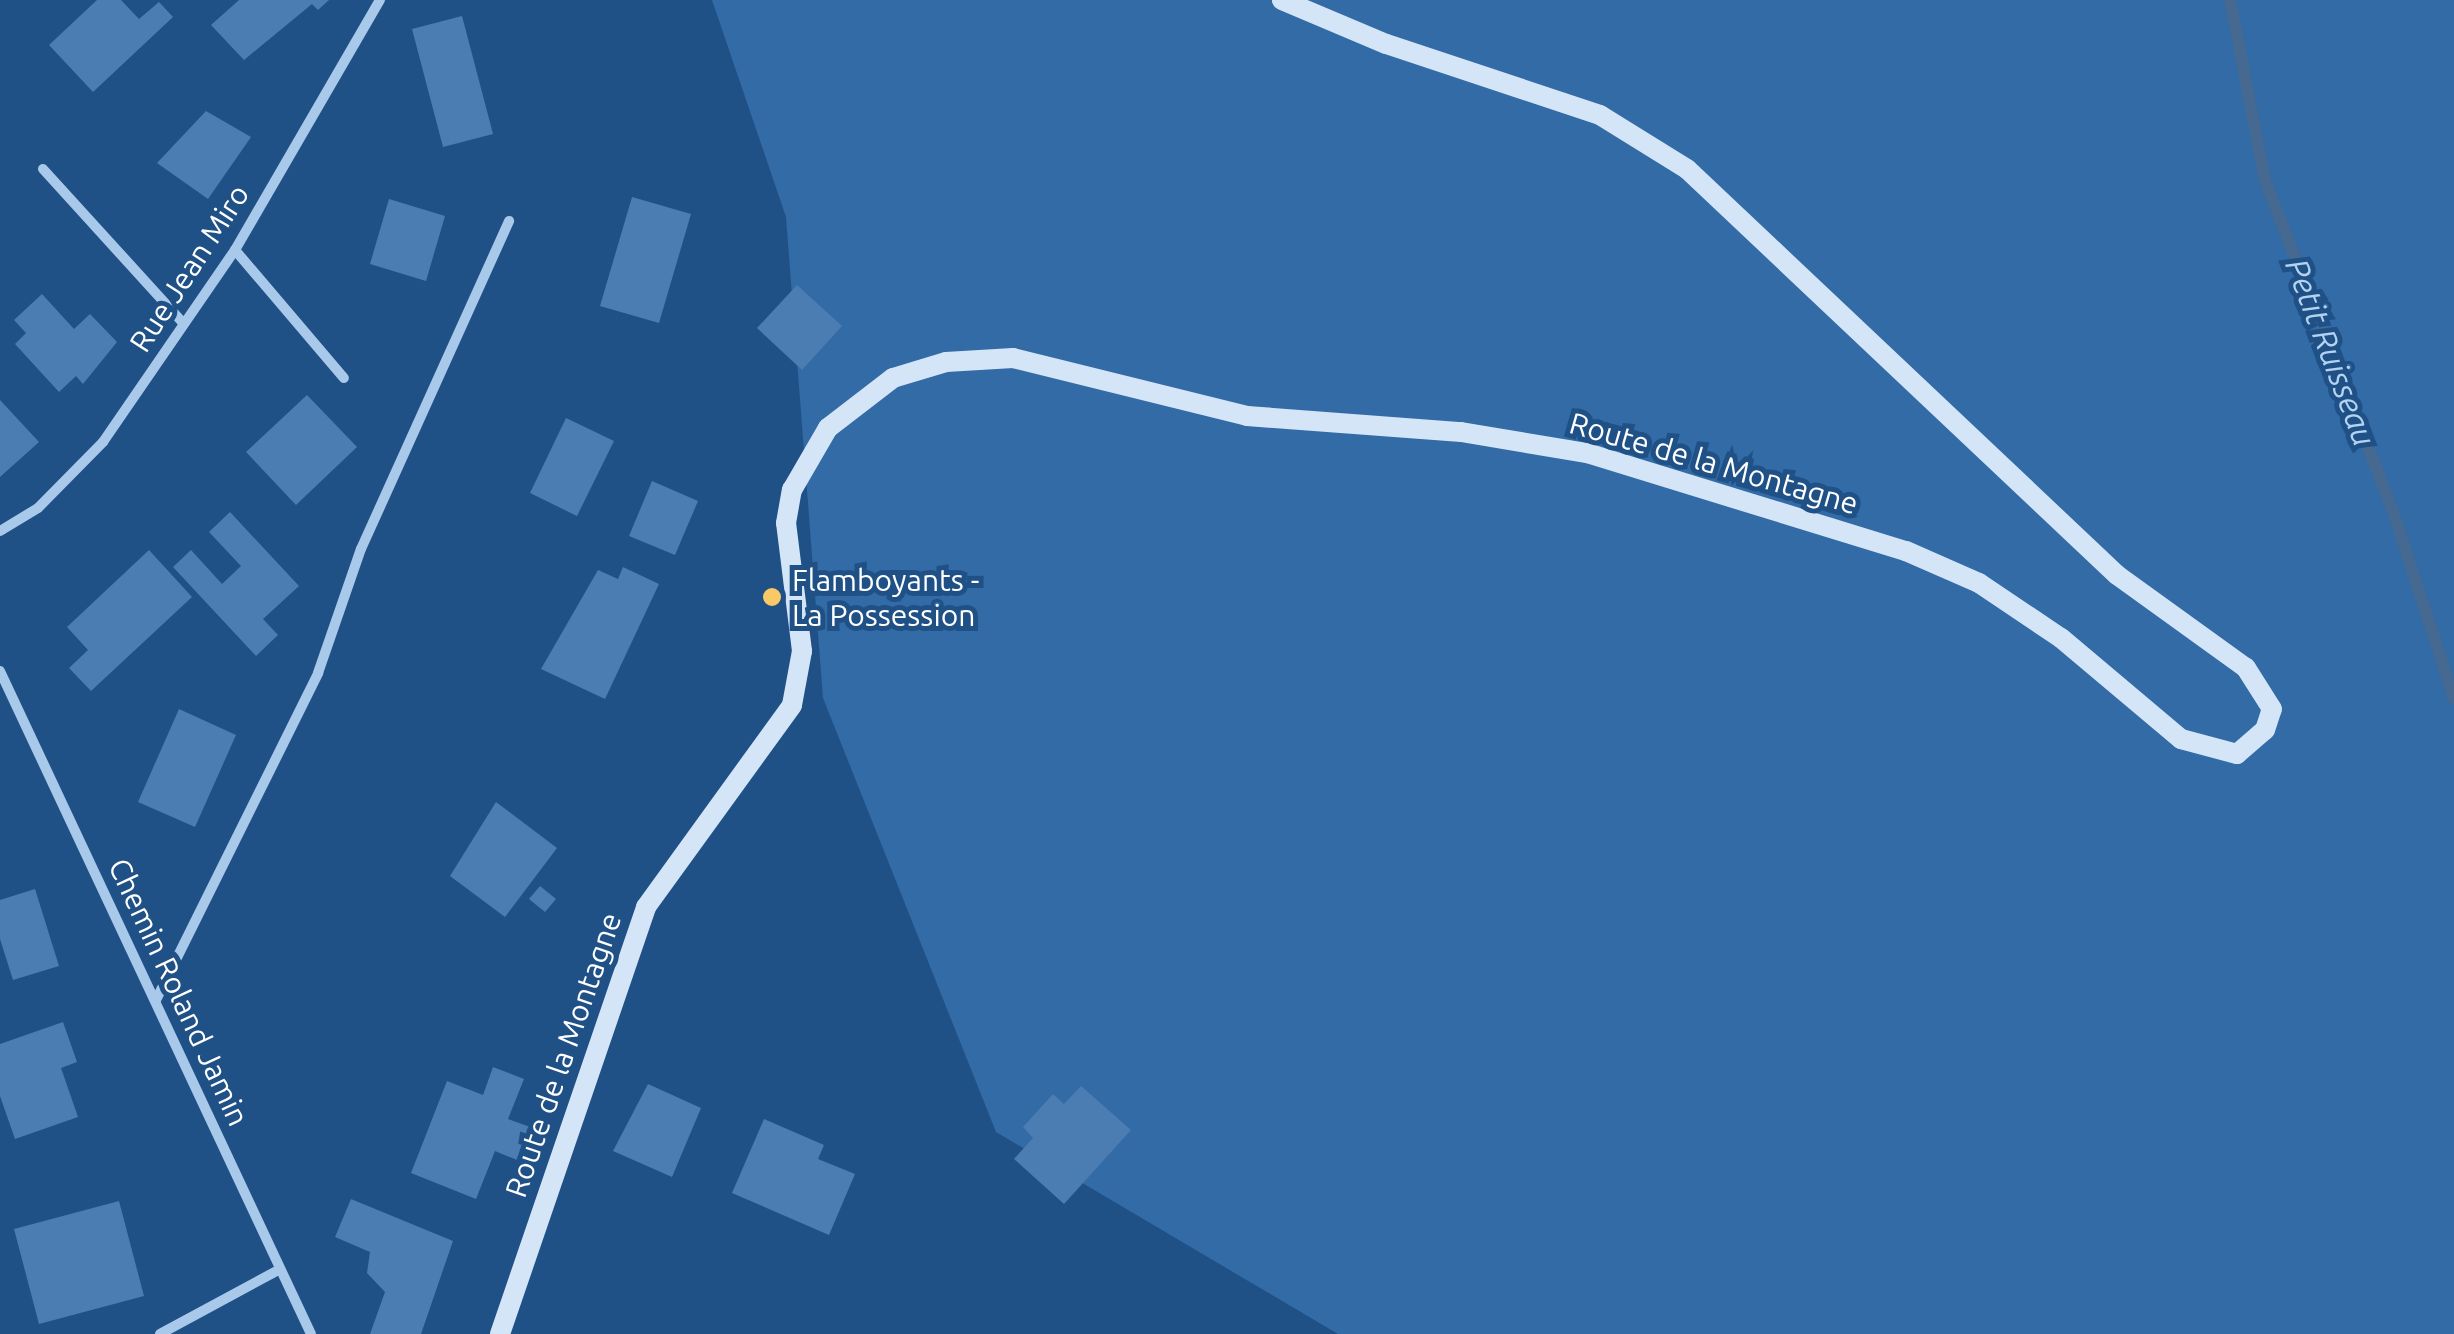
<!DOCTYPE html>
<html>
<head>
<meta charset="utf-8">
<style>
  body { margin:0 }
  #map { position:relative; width:2454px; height:1334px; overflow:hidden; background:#1f5187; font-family:Ubuntu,sans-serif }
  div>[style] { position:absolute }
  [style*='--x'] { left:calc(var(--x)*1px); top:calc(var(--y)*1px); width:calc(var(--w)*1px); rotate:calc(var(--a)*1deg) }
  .green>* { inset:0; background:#326ba5 }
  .stream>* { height:12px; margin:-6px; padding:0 6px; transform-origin:6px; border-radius:6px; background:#456990 }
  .building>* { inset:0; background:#4b7db2 }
  .minor>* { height:10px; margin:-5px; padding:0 5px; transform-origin:5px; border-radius:5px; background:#a9c9ea }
  .secondary>* { height:20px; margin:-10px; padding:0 10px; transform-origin:10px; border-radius:10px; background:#d4e5f8 }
  .dots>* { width:28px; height:28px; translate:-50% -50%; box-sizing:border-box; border:5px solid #1f5187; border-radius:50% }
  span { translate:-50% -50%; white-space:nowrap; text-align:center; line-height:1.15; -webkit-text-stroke:10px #1f5187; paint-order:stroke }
  .street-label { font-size:30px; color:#fff }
  .poi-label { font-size:30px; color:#fff }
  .left { translate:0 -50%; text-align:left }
  .water-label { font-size:32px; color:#b4d3f2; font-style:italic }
</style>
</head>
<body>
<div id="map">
  <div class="green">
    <i style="clip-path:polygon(712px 0,2454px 0,2454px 1334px,1338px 1334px,996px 1132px,823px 698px,786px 217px)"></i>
  </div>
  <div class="stream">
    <i style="--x:2230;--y:0;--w:183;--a:79"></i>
    <i style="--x:2265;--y:180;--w:358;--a:68.9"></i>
    <i style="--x:2394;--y:514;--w:194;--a:72"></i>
  </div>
  <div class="building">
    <i style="clip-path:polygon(97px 0,121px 0,139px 19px,159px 2px,173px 17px,93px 92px,49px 45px)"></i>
    <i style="clip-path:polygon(239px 0,329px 0,318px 10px,312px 4px,244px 60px,211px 25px)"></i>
    <i style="clip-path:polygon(462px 16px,493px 134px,443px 147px,412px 29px)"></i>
    <i style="clip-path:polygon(206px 111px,251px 137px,208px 199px,157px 163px)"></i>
    <i style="clip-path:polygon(632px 197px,691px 214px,659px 323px,600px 306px)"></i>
    <i style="clip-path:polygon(389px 199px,445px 216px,426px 281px,370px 264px)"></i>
    <i style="clip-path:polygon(797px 285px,842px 326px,802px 370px,757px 328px)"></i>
    <i style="clip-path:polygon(42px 294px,74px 329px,90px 314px,117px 342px,83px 384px,76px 376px,59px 392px,15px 344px,26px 333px,14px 320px)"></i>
    <i style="clip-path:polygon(307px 395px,357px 447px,296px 505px,246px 452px)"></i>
    <i style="clip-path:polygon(0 400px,39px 442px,0 477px)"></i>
    <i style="clip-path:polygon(566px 418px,614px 441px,577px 516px,530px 493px)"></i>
    <i style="clip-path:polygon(652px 481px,698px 501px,675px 555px,629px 536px)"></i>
    <i style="clip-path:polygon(230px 512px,299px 586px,263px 619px,278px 635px,256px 656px,173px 567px,191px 550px,222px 584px,241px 566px,209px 532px)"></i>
    <i style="clip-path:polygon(149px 550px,192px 597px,91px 691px,69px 668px,88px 650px,67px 627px)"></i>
    <i style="clip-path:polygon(623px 567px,659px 584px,605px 699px,541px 669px,598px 570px,618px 579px)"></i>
    <i style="clip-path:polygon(179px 709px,236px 735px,195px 827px,138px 802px)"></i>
    <i style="clip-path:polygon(496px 802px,557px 848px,505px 917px,450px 876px)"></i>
    <i style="clip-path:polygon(540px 886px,556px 899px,545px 912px,529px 899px)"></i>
    <i style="clip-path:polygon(35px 889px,59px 966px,13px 980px,0 939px,0 900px)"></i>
    <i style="clip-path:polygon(63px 1022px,77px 1062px,61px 1068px,78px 1117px,15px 1139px,0 1096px,0 1044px)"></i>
    <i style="clip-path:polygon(493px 1067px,524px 1079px,508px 1119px,530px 1127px,517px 1160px,495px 1151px,476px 1199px,411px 1173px,447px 1081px,483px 1095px)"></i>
    <i style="clip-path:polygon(648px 1084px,701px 1108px,672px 1177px,613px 1151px)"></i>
    <i style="clip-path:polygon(1081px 1086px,1131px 1130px,1064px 1204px,1014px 1159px,1033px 1138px,1023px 1127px,1053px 1094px,1064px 1104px)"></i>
    <i style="clip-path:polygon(764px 1119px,824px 1145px,818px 1159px,855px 1174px,829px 1235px,732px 1193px)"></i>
    <i style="clip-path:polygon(351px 1199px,453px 1241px,421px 1334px,370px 1334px,385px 1292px,367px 1273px,370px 1252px,335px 1237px)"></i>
    <i style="clip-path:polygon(119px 1201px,144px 1296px,39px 1324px,14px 1229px)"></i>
  </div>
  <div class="minor">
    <i style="--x:43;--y:169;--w:208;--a:47.7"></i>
    <i style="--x:235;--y:250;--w:168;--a:49.6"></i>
    <i style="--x:0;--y:531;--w:44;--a:-31.2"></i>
    <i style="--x:38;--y:508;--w:93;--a:-45.4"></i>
    <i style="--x:103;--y:442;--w:233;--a:-55.5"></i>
    <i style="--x:235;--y:250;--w:289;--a:-59.9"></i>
    <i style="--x:0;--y:671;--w:732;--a:64.87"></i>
    <i style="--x:156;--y:1000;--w:365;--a:-63.6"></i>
    <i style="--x:318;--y:673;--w:131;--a:-70.9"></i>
    <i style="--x:361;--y:549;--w:360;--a:-65.7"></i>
    <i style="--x:160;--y:1334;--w:136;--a:-28.4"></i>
  </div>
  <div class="secondary">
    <i style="--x:500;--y:1334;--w:451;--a:-71.1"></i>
    <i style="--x:646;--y:907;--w:249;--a:-54.1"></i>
    <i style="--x:792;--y:705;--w:55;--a:-79.5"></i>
    <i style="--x:802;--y:651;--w:129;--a:-97.1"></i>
    <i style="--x:786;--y:523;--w:34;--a:-80"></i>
    <i style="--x:792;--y:490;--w:72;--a:-59.9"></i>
    <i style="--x:828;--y:428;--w:82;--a:-37.6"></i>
    <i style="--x:893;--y:378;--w:55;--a:-16.8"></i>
    <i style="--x:946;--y:362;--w:67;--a:-3.4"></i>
    <i style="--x:1013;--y:358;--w:241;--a:13.9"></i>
    <i style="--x:1247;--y:416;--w:215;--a:4.3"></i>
    <i style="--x:1461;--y:432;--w:128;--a:9.5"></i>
    <i style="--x:1587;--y:453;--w:334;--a:17.1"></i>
    <i style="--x:1906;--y:551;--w:80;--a:23.7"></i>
    <i style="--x:1979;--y:583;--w:99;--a:33.9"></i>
    <i style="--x:2061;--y:638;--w:157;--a:40.1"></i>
    <i style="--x:2181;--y:739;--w:58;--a:15"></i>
    <i style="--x:2237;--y:754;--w:37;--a:-41"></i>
    <i style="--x:2265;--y:730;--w:22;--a:-72"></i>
    <i style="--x:2272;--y:709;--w:49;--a:-122.4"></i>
    <i style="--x:2246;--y:668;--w:159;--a:-144.2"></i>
    <i style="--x:2117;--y:575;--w:591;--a:-136.64"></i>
    <i style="--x:1687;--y:169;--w:102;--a:-148.2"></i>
    <i style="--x:1600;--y:115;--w:225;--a:-161.6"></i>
    <i style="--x:1386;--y:44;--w:113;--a:-157.1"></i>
  </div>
  <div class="dots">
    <i style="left:772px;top:597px;background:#f9c968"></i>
  </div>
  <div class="street-label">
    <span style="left:189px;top:268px;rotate:-57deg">Rue Jean Miro</span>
    <span style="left:1714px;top:463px;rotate:16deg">Route de la Montagne</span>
    <span style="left:179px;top:992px;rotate:65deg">Chemin Roland Jamin</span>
    <span style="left:563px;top:1055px;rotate:-71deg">Route de la Montagne</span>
  </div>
  <div class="poi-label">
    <span class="left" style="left:792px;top:597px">Flamboyants -<br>La Possession</span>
  </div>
  <div class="water-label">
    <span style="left:2331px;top:352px;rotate:69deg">Petit Ruisseau</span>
  </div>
</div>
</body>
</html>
